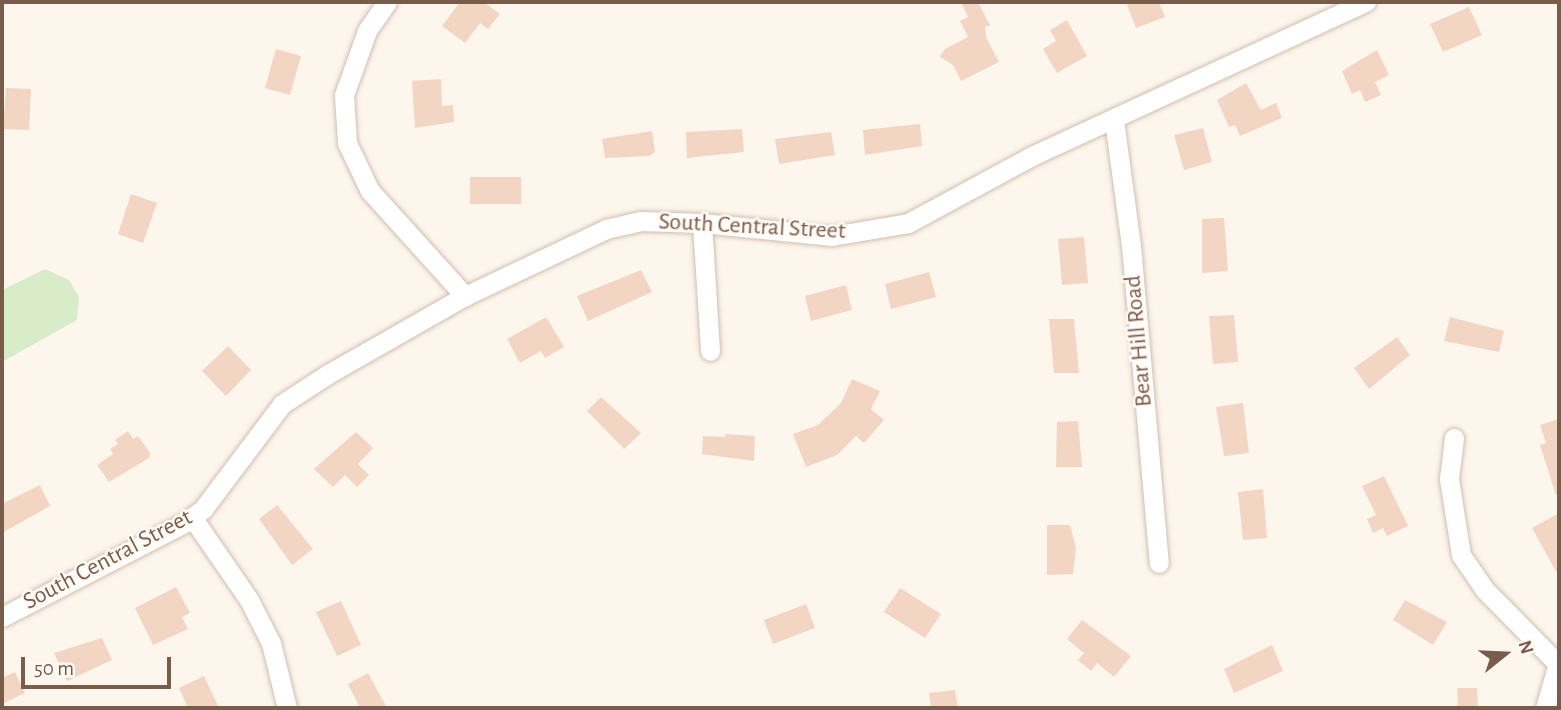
<!DOCTYPE html>
<html>
<head>
<meta charset="utf-8">
<style>
  body { margin:0 }
  #map { position:relative; width:1561px; height:710px; overflow:hidden; background:#fdf6ec; font-family:"Alegreya Sans",sans-serif }
  div>[style] { position:absolute }
  [style*='--x'] { left:calc(var(--x)*1px); top:calc(var(--y)*1px); width:calc(var(--w)*1px); rotate:calc(var(--a)*1deg) }
  .green>* { inset:0; background:#d8ecc9 }
  .building>* { inset:0; background:#f3d5c3 }
  .roads { filter:drop-shadow(0 0 2px #d1beb0) drop-shadow(0 0 2px #d1beb0) }
  .minor>* { height:19px; margin:-9.5px; padding:0 9.5px; transform-origin:9.5px; border-radius:9.5px; background:#fff }
  span { translate:-50% -50%; white-space:nowrap; text-align:center; line-height:1.15; -webkit-text-stroke:5px #fffaf3; paint-order:stroke }
  .street-label { font-size:24px; color:#7a5c4d }
  .frame { position:absolute; inset:0; border:4px solid #7a5c4d; pointer-events:none }
  .north { position:absolute; left:1470px; top:619px; width:70px; height:70px; -webkit-text-stroke:5px #fffaf3; paint-order:stroke; rotate:72deg; font-size:19px; font-weight:700; line-height:28px; text-align:center; color:#7a5c4d }
  .north::after { content:''; display:block; margin:auto; width:24px; height:32px; background:#7a5c4d; clip-path:polygon(50% 0,100% 100%,50% 72%,0 100%) }
  .scale { position:absolute; left:21px; top:657px; width:150px; height:32px; box-sizing:border-box; border:4px solid #7a5c4d; border-top:0; padding-left:9px; font-size:21px; line-height:24px; white-space:nowrap; color:#7a5c4d; -webkit-text-stroke:5px #fffaf3; paint-order:stroke }
</style>
</head>
<body>
<div id="map">
  <div class="green">
    <i style="clip-path:polygon(45px 269px,69px 280px,79px 297px,77px 320px,2px 362px,2px 290px)"></i>
  </div>
  <div class="building">
    <i style="clip-path:polygon(460px 2px,484px 2px,500px 14px,488px 29px,480px 23px,465px 43px,442px 26px)"></i>
    <i style="clip-path:polygon(961px 2px,978px 2px,990px 25px,985px 27px,986px 37px,999px 62px,961px 81px,953px 65px,940px 57px,945px 49px,968px 37px,960px 21px,968px 17px)"></i>
    <i style="clip-path:polygon(1126px 2px,1159px 2px,1165px 17px,1136px 28px)"></i>
    <i style="clip-path:polygon(1469px 7px,1482px 35px,1443px 52px,1430px 24px)"></i>
    <i style="clip-path:polygon(1067px 20px,1087px 56px,1057px 73px,1043px 49px,1056px 41px,1050px 30px)"></i>
    <i style="clip-path:polygon(276px 49px,301px 56px,290px 95px,265px 88px)"></i>
    <i style="clip-path:polygon(1377px 50px,1389px 75px,1375px 82px,1381px 95px,1365px 102px,1360px 90px,1352px 94px,1342px 71px)"></i>
    <i style="clip-path:polygon(441px 79px,442px 106px,453px 105px,454px 122px,415px 128px,412px 81px)"></i>
    <i style="clip-path:polygon(1246px 83px,1261px 110px,1276px 103px,1282px 118px,1240px 136px,1235px 125px,1229px 127px,1217px 100px)"></i>
    <i style="clip-path:polygon(6px 88px,31px 89px,29px 130px,3px 129px)"></i>
    <i style="clip-path:polygon(920px 124px,922px 146px,865px 155px,863px 130px)"></i>
    <i style="clip-path:polygon(1203px 128px,1212px 162px,1184px 170px,1174px 135px)"></i>
    <i style="clip-path:polygon(742px 129px,744px 152px,687px 158px,686px 132px)"></i>
    <i style="clip-path:polygon(652px 131px,655px 152px,649px 156px,605px 158px,602px 139px)"></i>
    <i style="clip-path:polygon(831px 132px,835px 155px,779px 164px,775px 139px)"></i>
    <i style="clip-path:polygon(470px 177px,521px 177px,521px 204px,470px 204px)"></i>
    <i style="clip-path:polygon(131px 194px,157px 203px,143px 243px,118px 234px)"></i>
    <i style="clip-path:polygon(1224px 218px,1228px 271px,1202px 273px,1202px 219px)"></i>
    <i style="clip-path:polygon(1084px 237px,1088px 283px,1062px 285px,1058px 239px)"></i>
    <i style="clip-path:polygon(641px 270px,652px 292px,588px 321px,577px 296px)"></i>
    <i style="clip-path:polygon(929px 272px,936px 297px,891px 309px,885px 284px)"></i>
    <i style="clip-path:polygon(846px 285px,852px 310px,811px 321px,805px 296px)"></i>
    <i style="clip-path:polygon(1234px 315px,1238px 362px,1213px 364px,1209px 316px)"></i>
    <i style="clip-path:polygon(546px 317px,564px 347px,545px 358px,541px 351px,520px 363px,507px 339px)"></i>
    <i style="clip-path:polygon(1450px 317px,1504px 331px,1499px 352px,1444px 341px)"></i>
    <i style="clip-path:polygon(1049px 319px,1074px 319px,1079px 373px,1054px 373px)"></i>
    <i style="clip-path:polygon(1397px 337px,1410px 355px,1369px 389px,1354px 368px)"></i>
    <i style="clip-path:polygon(228px 346px,251px 370px,226px 396px,202px 371px)"></i>
    <i style="clip-path:polygon(852px 379px,880px 391px,871px 409px,884px 420px,864px 443px,856px 436px,837px 455px,806px 467px,793px 434px,818px 425px,841px 403px)"></i>
    <i style="clip-path:polygon(601px 397px,641px 433px,624px 449px,587px 411px)"></i>
    <i style="clip-path:polygon(1243px 403px,1249px 453px,1224px 456px,1216px 407px)"></i>
    <i style="clip-path:polygon(1559px 419px,1559px 495px,1556px 495px,1540px 445px,1546px 443px,1540px 425px)"></i>
    <i style="clip-path:polygon(1078px 421px,1082px 467px,1056px 467px,1057px 422px)"></i>
    <i style="clip-path:polygon(128px 431px,133px 439px,138px 436px,150px 453px,149px 458px,109px 482px,97px 465px,113px 454px,110px 449px,118px 444px,115px 440px)"></i>
    <i style="clip-path:polygon(356px 432px,373px 448px,358px 464px,369px 475px,357px 487px,345px 475px,333px 487px,314px 469px)"></i>
    <i style="clip-path:polygon(725px 434px,755px 436px,754px 461px,702px 454px,703px 436px,725px 437px)"></i>
    <i style="clip-path:polygon(1384px 476px,1408px 526px,1387px 536px,1383px 528px,1373px 533px,1367px 519px,1376px 515px,1362px 486px)"></i>
    <i style="clip-path:polygon(40px 485px,50px 506px,2px 533px,2px 504px)"></i>
    <i style="clip-path:polygon(1263px 489px,1267px 538px,1243px 540px,1238px 492px)"></i>
    <i style="clip-path:polygon(277px 505px,313px 549px,292px 565px,259px 519px)"></i>
    <i style="clip-path:polygon(1559px 513px,1559px 577px,1532px 528px)"></i>
    <i style="clip-path:polygon(1047px 525px,1070px 525px,1076px 548px,1073px 574px,1047px 575px)"></i>
    <i style="clip-path:polygon(176px 587px,190px 613px,182px 617px,188px 629px,153px 645px,135px 608px)"></i>
    <i style="clip-path:polygon(900px 588px,941px 614px,925px 638px,884px 612px)"></i>
    <i style="clip-path:polygon(1405px 600px,1447px 622px,1433px 645px,1393px 620px)"></i>
    <i style="clip-path:polygon(341px 601px,361px 645px,337px 656px,316px 612px)"></i>
    <i style="clip-path:polygon(806px 604px,815px 628px,773px 644px,764px 620px)"></i>
    <i style="clip-path:polygon(1082px 620px,1131px 656px,1114px 677px,1097px 663px,1091px 671px,1078px 660px,1084px 653px,1067px 639px)"></i>
    <i style="clip-path:polygon(102px 638px,112px 660px,67px 681px,54px 653px)"></i>
    <i style="clip-path:polygon(1272px 645px,1283px 671px,1234px 693px,1224px 669px)"></i>
    <i style="clip-path:polygon(15px 672px,25px 693px,2px 704px,2px 678px)"></i>
    <i style="clip-path:polygon(368px 673px,387px 708px,360px 708px,348px 684px)"></i>
    <i style="clip-path:polygon(204px 676px,219px 708px,188px 708px,179px 688px)"></i>
    <i style="clip-path:polygon(1457px 688px,1477px 688px,1478px 708px,1458px 708px)"></i>
    <i style="clip-path:polygon(955px 690px,958px 708px,931px 708px,929px 693px)"></i>
  </div>
  <div class="roads">
    <div class="minor">
      <i style="--x:387;--y:2;--w:35;--a:125"></i>
      <i style="--x:367;--y:31;--w:68;--a:109.8"></i>
      <i style="--x:344;--y:95;--w:48;--a:86.4"></i>
      <i style="--x:347;--y:143;--w:53;--a:64.4"></i>
      <i style="--x:370;--y:191;--w:142;--a:47.9"></i>
      <i style="--x:1114;--y:120;--w:126;--a:82.3"></i>
      <i style="--x:1131;--y:245;--w:319;--a:85"></i>
      <i style="--x:702;--y:223;--w:128;--a:86.4"></i>
      <i style="--x:1454;--y:438;--w:41;--a:97"></i>
      <i style="--x:1449;--y:479;--w:77;--a:81"></i>
      <i style="--x:1461;--y:555;--w:42;--a:55.6"></i>
      <i style="--x:1485;--y:590;--w:103;--a:45.4"></i>
      <i style="--x:192;--y:517;--w:101;--a:55.5"></i>
      <i style="--x:249;--y:600;--w:48;--a:62.9"></i>
      <i style="--x:271;--y:643;--w:67;--a:76.2"></i>
      <i style="--x:2;--y:617;--w:205;--a:-27.3"></i>
      <i style="--x:184;--y:523;--w:24;--a:-36"></i>
      <i style="--x:203;--y:509;--w:131;--a:-53"></i>
      <i style="--x:282;--y:404;--w:55;--a:-33.1"></i>
      <i style="--x:328;--y:374;--w:158;--a:-29.7"></i>
      <i style="--x:465;--y:296;--w:156;--a:-25.4"></i>
      <i style="--x:606;--y:229;--w:35;--a:-13"></i>
      <i style="--x:640;--y:221;--w:62;--a:1.8"></i>
      <i style="--x:702;--y:223;--w:131;--a:5.7"></i>
      <i style="--x:832;--y:236;--w:77;--a:-9.7"></i>
      <i style="--x:908;--y:223;--w:141;--a:-28.4"></i>
      <i style="--x:1032;--y:156;--w:368;--a:-24.8"></i>
      <i style="--x:1545;--y:708;--w:50;--a:-73.7"></i>
    </div>
  </div>
  <div class="street-label">
    <span style="left:752px;top:227px;rotate:3deg">South Central Street</span>
    <span style="left:1139px;top:341px;rotate:-95deg">Bear Hill Road</span>
    <span style="left:108px;top:560px;rotate:-28deg">South Central Street</span>
  </div>
  <div class="frame"></div>
  <div class="north">N</div>
  <div class="scale">50 m</div>
</div>
</body>
</html>
